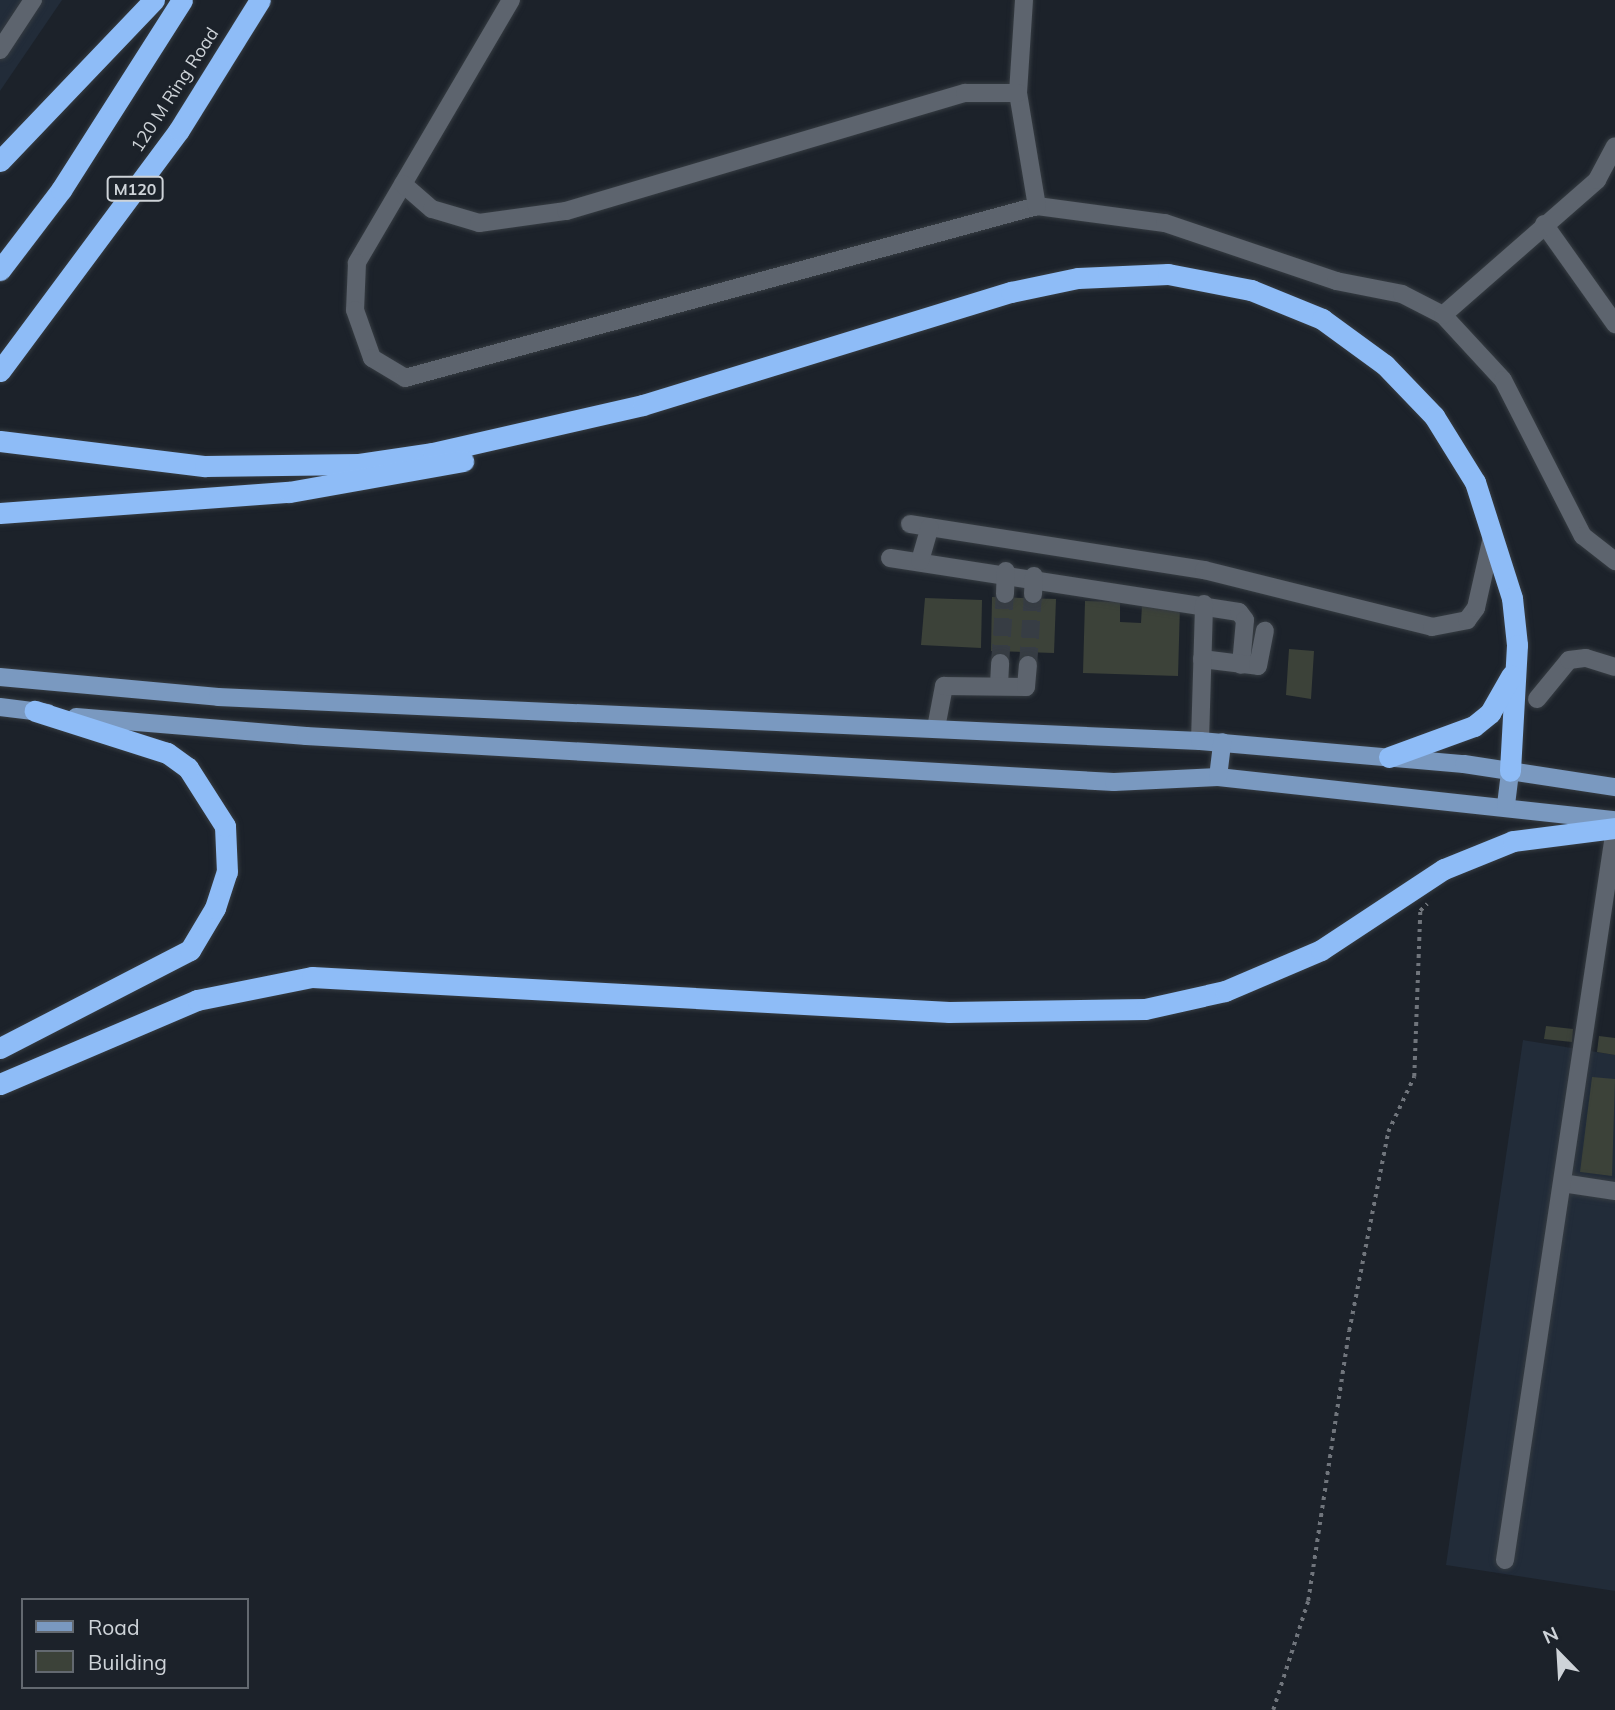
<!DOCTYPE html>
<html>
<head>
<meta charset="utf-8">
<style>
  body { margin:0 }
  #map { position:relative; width:1615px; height:1710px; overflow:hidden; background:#1c222a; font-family:Mulish,sans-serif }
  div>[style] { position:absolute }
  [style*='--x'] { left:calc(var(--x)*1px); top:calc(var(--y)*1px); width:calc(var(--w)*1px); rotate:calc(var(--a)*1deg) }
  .built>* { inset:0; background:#222c39 }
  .building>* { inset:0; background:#3c4239 }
  .minor-tunnel>* { height:18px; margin-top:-9px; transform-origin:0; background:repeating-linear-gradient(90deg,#373d44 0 18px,transparent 0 27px) }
  .path>* { height:3.5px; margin-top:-1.75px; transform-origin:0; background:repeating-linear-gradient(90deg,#70757c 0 3.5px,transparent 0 8.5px) }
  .roads { filter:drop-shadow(0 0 2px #363c42) drop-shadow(0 0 2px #363c42) }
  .minor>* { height:18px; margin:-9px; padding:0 9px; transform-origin:9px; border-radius:9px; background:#5d646e }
  .major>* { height:18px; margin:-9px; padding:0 9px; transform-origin:9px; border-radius:9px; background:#7a99c0 }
  .highway>* { height:21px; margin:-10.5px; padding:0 10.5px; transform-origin:10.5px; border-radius:10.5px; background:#8ebcf7 }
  span { translate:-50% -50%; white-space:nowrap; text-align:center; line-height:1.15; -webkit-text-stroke:5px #1c222a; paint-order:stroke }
  .shield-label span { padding:2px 5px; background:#1c222a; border:2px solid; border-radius:5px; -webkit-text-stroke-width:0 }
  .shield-label { font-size:16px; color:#ced3d8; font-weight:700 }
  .street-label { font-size:18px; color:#ced3d8 }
  .legend { position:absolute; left:21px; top:1598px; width:228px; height:91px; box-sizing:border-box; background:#1c222a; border:2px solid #636970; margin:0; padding:9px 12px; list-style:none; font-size:21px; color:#ced3d8 }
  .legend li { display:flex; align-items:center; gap:14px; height:35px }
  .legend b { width:35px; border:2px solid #636970 }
  .north { position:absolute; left:1524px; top:1619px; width:70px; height:70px; -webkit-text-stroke:5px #1c222a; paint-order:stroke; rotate:336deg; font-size:19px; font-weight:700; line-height:28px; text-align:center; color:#ced3d8 }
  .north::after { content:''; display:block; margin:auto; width:24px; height:32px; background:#ced3d8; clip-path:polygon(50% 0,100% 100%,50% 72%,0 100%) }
</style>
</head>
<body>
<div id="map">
  <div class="built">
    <i style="clip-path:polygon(0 0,62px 0,0 91px)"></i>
    <i style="clip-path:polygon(1523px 1040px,1615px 1055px,1615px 1591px,1446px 1565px)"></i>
  </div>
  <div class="building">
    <i style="clip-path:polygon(992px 597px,1056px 599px,1054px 653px,991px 651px)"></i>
    <i style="clip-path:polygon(925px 598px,982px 600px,981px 648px,921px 645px)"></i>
    <i style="clip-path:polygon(1085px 601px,1120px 602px,1120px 622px,1141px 623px,1142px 605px,1180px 605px,1178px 676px,1083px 673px)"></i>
    <i style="clip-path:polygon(1289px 649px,1314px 651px,1311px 699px,1286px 695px)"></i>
    <i style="clip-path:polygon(1546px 1026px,1573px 1029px,1572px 1042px,1544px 1039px)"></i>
    <i style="clip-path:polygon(1599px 1036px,1615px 1038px,1615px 1055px,1597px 1052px)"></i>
    <i style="clip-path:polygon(1592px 1077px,1615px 1079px,1612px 1176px,1580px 1172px)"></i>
  </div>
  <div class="minor-tunnel">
    <i style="--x:1000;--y:663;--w:69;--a:-85.9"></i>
    <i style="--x:1028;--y:665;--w:71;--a:-86"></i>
  </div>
  <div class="path">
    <i style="--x:1273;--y:1710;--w:114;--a:-72.2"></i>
    <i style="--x:1308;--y:1601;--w:273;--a:-81.4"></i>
    <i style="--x:1349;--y:1331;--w:203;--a:-78.9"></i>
    <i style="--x:1388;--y:1132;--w:61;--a:-64.7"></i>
    <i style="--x:1414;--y:1077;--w:166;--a:-87.9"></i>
    <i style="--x:1420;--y:911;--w:10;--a:-45"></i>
  </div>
  <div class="roads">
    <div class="minor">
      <i style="--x:511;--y:0;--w:305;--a:120.4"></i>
      <i style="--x:357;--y:263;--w:47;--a:92.4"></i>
      <i style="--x:355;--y:310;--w:51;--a:70.5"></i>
      <i style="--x:372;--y:358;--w:39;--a:31"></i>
      <i style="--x:405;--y:378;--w:655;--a:-15.22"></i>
      <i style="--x:1037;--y:206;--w:129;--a:7.6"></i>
      <i style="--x:1165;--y:223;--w:181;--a:18.7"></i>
      <i style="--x:1336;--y:281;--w:67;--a:11.1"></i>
      <i style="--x:1402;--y:294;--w:46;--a:27.1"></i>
      <i style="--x:1443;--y:315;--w:88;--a:47.3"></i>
      <i style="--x:1503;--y:380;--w:175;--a:62.9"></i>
      <i style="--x:1583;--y:536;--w:41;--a:38"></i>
      <i style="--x:1024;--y:0;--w:93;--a:93.7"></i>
      <i style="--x:1018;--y:93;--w:115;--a:80.5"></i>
      <i style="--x:0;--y:50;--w:60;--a:-56.6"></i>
      <i style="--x:403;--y:184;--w:38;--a:41"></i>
      <i style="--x:432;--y:209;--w:49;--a:16.6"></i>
      <i style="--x:479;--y:223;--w:88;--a:-7.9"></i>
      <i style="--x:566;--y:211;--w:416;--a:-16.5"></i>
      <i style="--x:965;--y:93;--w:53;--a:0"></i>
      <i style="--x:1544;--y:224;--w:123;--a:54.6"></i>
      <i style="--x:1443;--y:315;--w:205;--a:-41.2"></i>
      <i style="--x:1597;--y:180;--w:38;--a:-62"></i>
      <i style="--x:910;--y:524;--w:298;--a:8.9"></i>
      <i style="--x:1204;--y:570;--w:235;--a:14"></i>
      <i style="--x:1432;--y:627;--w:36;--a:-11"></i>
      <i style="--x:1467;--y:620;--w:15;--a:-53"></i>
      <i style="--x:1476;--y:608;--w:73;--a:-77.3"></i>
      <i style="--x:890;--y:558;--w:353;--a:8.8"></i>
      <i style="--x:1239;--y:612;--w:10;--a:53"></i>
      <i style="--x:1245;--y:620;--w:45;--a:95.1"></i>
      <i style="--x:920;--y:561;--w:35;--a:-74"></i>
      <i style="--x:1005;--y:594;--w:23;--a:-88"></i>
      <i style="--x:1033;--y:594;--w:18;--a:-87"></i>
      <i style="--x:1202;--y:659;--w:56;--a:7.1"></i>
      <i style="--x:1258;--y:666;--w:36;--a:-79"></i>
      <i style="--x:999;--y:685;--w:22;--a:-87"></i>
      <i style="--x:1537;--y:699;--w:50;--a:-50.6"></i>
      <i style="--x:1569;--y:660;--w:17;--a:-7"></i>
      <i style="--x:1586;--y:658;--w:30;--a:17"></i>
      <i style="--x:936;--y:728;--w:43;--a:-79.2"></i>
      <i style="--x:944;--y:686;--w:82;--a:0.7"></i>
      <i style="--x:1026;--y:687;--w:22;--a:-85"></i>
      <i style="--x:1200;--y:741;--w:137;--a:-88.3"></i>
      <i style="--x:1562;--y:1183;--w:54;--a:8.6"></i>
      <i style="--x:1505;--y:1560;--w:740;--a:-81.45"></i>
    </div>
    <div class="major">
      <i style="--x:0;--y:677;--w:219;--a:5.2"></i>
      <i style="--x:218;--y:697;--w:983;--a:2.57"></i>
      <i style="--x:1200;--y:741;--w:265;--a:5"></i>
      <i style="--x:1464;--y:764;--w:153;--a:8.7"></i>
      <i style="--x:0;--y:707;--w:48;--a:7.1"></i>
      <i style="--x:76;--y:717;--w:231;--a:4.7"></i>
      <i style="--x:306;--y:736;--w:809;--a:3.26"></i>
      <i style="--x:1114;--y:782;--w:104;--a:-2.8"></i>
      <i style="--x:1218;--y:777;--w:399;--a:6.2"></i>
      <i style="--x:1218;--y:777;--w:35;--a:-83"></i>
      <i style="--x:1506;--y:805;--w:34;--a:-83"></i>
    </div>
    <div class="highway">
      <i style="--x:0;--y:161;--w:223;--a:-46.3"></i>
      <i style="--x:0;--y:270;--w:101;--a:-52.7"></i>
      <i style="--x:61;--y:190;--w:225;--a:-57.5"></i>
      <i style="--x:0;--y:371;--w:300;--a:-53.4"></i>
      <i style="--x:179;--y:130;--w:153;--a:-58.1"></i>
      <i style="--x:0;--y:441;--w:207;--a:7"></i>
      <i style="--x:205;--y:466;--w:154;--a:-0.7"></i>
      <i style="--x:359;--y:464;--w:75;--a:-8.5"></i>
      <i style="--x:433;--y:453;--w:215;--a:-12.9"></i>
      <i style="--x:643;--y:405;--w:385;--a:-17.1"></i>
      <i style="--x:1011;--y:292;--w:68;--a:-11.8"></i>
      <i style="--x:1078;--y:278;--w:90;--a:-2.5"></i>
      <i style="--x:1168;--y:274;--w:85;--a:10.9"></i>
      <i style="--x:1251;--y:290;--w:77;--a:22.2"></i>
      <i style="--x:1322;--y:319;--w:78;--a:36.1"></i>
      <i style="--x:1385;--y:365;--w:71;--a:46.1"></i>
      <i style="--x:1434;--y:416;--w:78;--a:58.2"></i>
      <i style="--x:1475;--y:482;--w:122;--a:72.3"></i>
      <i style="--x:1512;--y:598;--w:47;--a:83.9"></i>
      <i style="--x:1517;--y:645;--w:126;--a:93.2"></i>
      <i style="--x:0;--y:513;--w:290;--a:-4.2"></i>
      <i style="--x:289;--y:492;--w:177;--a:-10.1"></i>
      <i style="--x:1389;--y:757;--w:90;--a:-20"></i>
      <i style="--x:1474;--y:726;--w:21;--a:-39"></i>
      <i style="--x:1490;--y:713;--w:43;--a:-60.4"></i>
      <i style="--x:0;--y:1048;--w:214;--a:-27.3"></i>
      <i style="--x:190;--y:950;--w:49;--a:-59.2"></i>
      <i style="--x:215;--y:908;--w:38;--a:-72"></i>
      <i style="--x:227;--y:872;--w:46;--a:-92.5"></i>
      <i style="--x:225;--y:826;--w:69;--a:-122.5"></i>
      <i style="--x:188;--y:768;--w:26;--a:-144"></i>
      <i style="--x:167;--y:753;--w:139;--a:-162.3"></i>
      <i style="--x:0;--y:1084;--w:214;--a:-23.1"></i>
      <i style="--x:197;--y:1000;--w:117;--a:-11.3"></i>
      <i style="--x:312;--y:977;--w:638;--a:3.14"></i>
      <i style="--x:949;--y:1012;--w:196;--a:-0.9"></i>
      <i style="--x:1145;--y:1009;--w:82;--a:-12.7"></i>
      <i style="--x:1225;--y:991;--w:104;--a:-23.1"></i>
      <i style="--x:1321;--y:950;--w:147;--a:-33.4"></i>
      <i style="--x:1444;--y:869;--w:74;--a:-22.1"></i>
      <i style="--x:1513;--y:841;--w:103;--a:-7.3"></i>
    </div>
  </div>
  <div class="shield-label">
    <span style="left:135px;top:189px">M120</span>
  </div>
  <div class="street-label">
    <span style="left:175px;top:90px;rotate:-57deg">120 M Ring Road</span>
  </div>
  <ul class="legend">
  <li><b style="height:9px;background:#7a99c0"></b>Road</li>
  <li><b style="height:19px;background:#3c4239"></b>Building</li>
  </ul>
  <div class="north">N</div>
</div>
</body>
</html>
